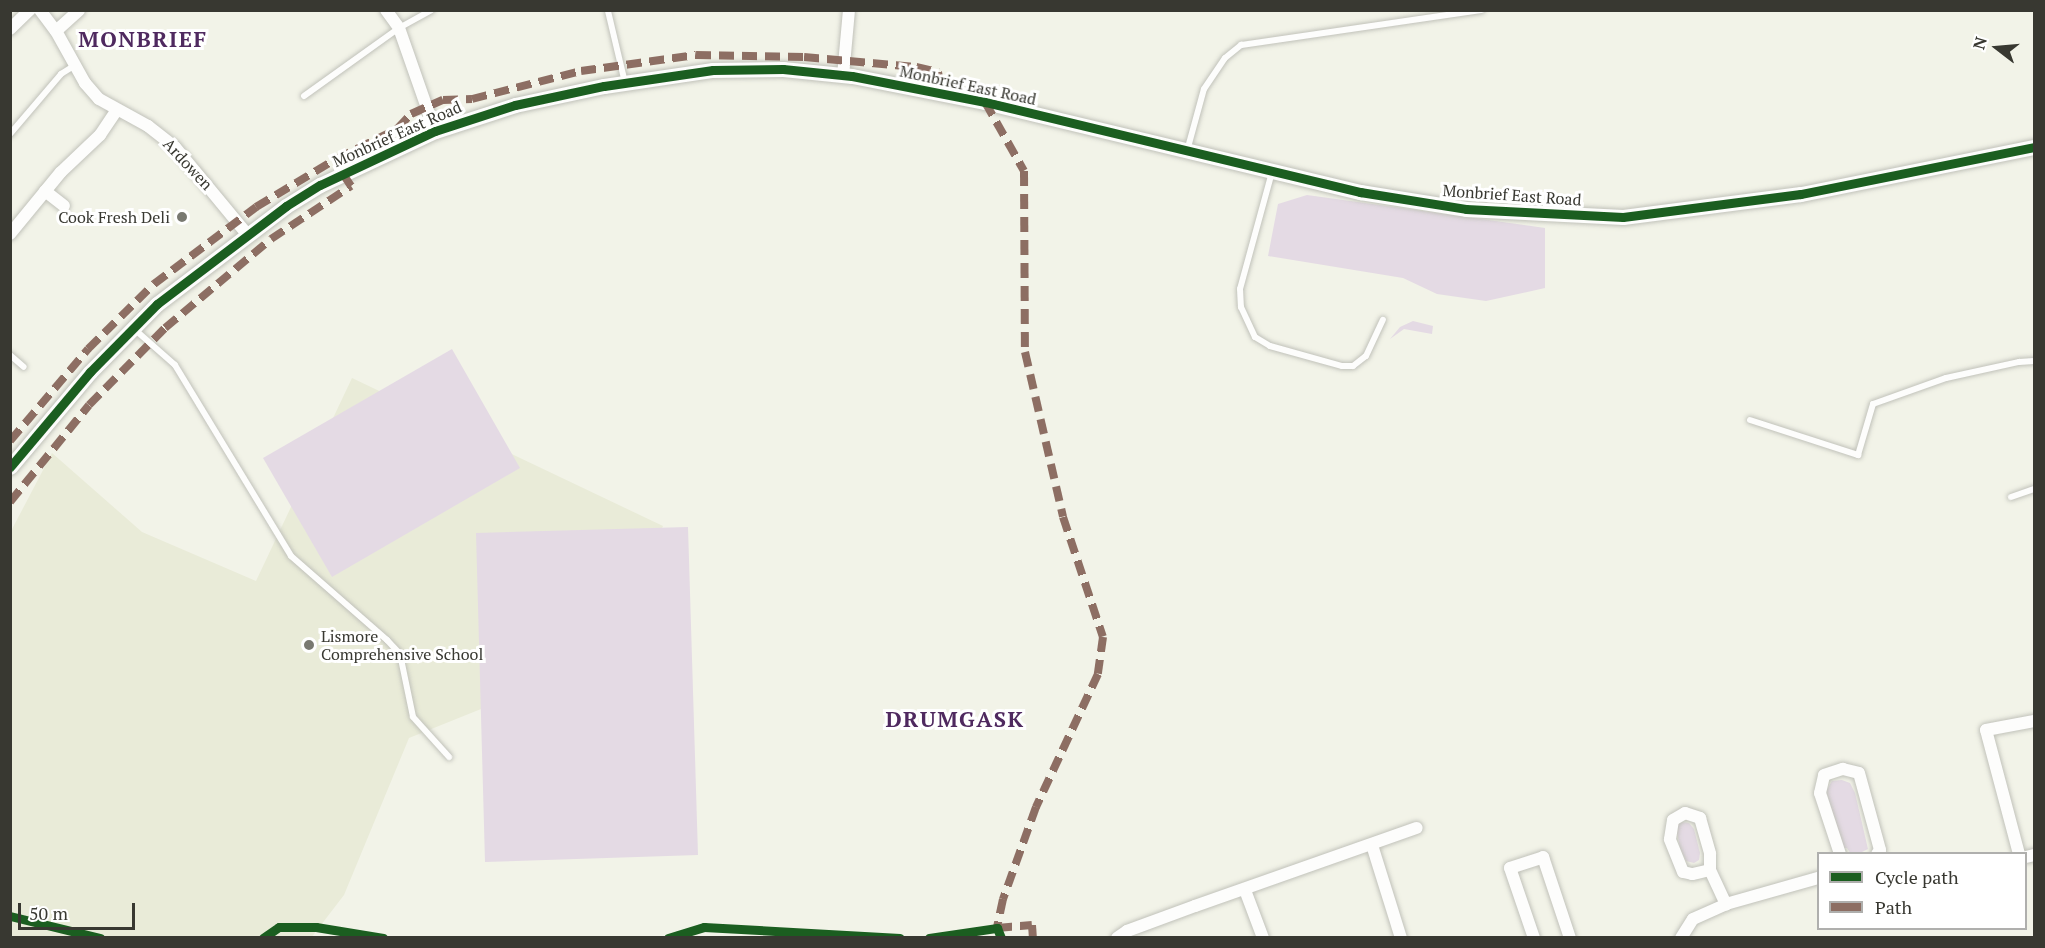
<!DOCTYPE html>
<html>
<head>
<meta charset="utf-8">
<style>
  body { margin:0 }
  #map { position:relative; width:2045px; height:948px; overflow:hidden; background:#f2f3e8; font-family:"PT Serif",serif }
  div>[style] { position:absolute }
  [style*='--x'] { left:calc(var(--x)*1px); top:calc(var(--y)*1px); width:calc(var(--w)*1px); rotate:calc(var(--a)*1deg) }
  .built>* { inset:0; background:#e9ebd8 }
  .green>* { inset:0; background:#e4dae4 }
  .roads { filter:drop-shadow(0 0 2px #c1c2ba) drop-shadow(0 0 2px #c1c2ba) }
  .service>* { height:6px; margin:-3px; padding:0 3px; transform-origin:3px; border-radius:3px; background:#fdfdfc }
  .minor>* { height:12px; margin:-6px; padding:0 6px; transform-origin:6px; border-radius:6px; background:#fdfdfc }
  .tertiary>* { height:15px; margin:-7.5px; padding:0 7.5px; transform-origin:7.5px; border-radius:7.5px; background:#fdfdfc }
  .quiet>* { height:8px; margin-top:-4px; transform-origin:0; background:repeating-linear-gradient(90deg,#8d6e63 0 15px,transparent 0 23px) }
  .cycleway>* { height:9px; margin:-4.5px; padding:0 4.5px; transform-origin:4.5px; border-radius:4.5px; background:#1b5e20 }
  .dots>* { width:16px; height:16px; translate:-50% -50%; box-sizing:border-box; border:3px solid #fff; border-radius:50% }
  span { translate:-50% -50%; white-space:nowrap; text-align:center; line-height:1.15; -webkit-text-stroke:6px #fff; paint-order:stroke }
  .street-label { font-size:16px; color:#383831 }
  .poi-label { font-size:16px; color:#383831 }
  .right { translate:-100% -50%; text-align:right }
  .left { translate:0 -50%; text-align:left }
  .district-label { font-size:22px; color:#4f295f; font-weight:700; letter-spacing:1.5px }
  .frame { position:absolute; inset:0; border:12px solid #383831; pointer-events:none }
  .legend { position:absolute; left:1817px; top:852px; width:210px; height:78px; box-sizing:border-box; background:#fff; border:2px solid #afafad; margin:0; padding:8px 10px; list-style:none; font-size:18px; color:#383831 }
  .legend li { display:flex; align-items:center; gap:12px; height:30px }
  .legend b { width:30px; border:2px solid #afafad }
  .north { position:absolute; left:1967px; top:18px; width:60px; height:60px; -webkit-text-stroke:4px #fff; paint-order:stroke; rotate:286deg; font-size:16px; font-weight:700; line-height:24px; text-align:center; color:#383831 }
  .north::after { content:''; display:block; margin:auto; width:21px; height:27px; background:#383831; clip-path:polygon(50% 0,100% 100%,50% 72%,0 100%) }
  .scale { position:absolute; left:18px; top:903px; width:117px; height:27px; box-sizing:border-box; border:3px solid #383831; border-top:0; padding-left:8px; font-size:18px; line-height:21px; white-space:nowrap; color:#383831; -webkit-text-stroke:4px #fff; paint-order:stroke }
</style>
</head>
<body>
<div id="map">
  <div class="built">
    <i style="clip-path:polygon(352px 378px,663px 526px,564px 743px,481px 709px,409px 738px,344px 895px,311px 938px,11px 937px,10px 533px,52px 453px,142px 532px,256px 581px)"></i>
  </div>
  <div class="green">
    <i style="clip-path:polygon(1307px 195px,1545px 228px,1545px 288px,1486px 301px,1437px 294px,1403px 278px,1268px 256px,1278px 204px)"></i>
    <i style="clip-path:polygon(1413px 321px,1433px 326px,1432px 334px,1404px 329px,1390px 339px,1400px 327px)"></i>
    <i style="clip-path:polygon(452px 349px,520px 468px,332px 577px,263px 458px)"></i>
    <i style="clip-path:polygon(688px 527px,698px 855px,485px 862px,476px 533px)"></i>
    <i style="clip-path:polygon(1842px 780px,1850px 783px,1855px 793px,1868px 849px,1860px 853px,1851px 854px,1847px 848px,1844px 848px,1826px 791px,1832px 781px)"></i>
    <i style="clip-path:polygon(1682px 822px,1689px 823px,1694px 829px,1700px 853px,1699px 860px,1694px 863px,1686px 861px,1680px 848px,1676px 826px)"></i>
  </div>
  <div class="roads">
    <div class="service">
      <i style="--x:608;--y:11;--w:74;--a:76.7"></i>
      <i style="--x:304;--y:96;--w:117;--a:-35.6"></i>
      <i style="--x:399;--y:28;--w:37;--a:-29"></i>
      <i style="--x:10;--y:134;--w:79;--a:-49.6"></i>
      <i style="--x:61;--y:74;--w:15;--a:-32"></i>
      <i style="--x:1187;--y:151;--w:64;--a:-74.7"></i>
      <i style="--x:1204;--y:89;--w:37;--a:-56"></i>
      <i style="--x:1225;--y:58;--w:21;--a:-39"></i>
      <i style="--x:1241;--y:45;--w:243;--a:-8.3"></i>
      <i style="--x:1272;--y:172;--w:121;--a:105.3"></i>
      <i style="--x:1240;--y:289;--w:18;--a:87"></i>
      <i style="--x:1241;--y:307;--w:33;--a:65"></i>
      <i style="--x:1255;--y:337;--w:17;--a:31"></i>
      <i style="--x:1270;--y:346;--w:75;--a:15.5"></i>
      <i style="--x:1342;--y:366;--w:11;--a:0"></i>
      <i style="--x:1353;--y:366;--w:16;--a:-38"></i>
      <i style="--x:1366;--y:356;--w:40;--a:-65"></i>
      <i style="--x:133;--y:328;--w:56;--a:41.4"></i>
      <i style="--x:175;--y:365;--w:223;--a:58.7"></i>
      <i style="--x:291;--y:556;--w:128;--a:41.2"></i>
      <i style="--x:387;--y:640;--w:19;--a:47"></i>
      <i style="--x:400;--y:654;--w:64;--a:78.3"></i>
      <i style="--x:413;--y:717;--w:54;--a:48"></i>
      <i style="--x:10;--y:355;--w:18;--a:41"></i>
      <i style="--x:1750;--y:420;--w:114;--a:18"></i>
      <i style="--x:1858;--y:455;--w:53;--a:-73.6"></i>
      <i style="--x:1873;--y:404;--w:77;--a:-19.6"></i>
      <i style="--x:1946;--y:378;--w:75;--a:-12.4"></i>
      <i style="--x:2019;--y:362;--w:15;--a:-4"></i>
      <i style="--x:2011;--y:497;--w:24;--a:-19"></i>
    </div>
    <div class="minor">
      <i style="--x:40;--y:10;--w:26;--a:53"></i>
      <i style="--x:56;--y:31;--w:60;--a:60.9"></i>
      <i style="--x:85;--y:83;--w:21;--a:49"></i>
      <i style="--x:99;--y:99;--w:56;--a:28.9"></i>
      <i style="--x:148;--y:126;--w:34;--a:38"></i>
      <i style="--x:175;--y:147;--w:113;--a:50.4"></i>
      <i style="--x:386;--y:10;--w:22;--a:54"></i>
      <i style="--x:399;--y:28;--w:109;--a:70.7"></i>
      <i style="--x:10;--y:29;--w:28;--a:-44"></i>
      <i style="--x:56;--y:31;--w:31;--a:-42"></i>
      <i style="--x:843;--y:76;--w:66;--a:-84.8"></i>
      <i style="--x:45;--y:191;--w:24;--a:38"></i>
      <i style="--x:10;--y:234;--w:80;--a:-50.6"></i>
      <i style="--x:61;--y:172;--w:54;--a:-43.5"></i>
      <i style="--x:100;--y:135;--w:29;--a:-56"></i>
      <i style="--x:1372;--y:845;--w:97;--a:72.7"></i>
      <i style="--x:1840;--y:854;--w:64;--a:-108.2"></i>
      <i style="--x:1820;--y:793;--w:18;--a:-77"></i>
      <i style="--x:1824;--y:775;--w:20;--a:-18"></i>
      <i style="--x:1843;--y:769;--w:16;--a:14"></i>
      <i style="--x:1859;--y:773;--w:80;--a:74.7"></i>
      <i style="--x:1880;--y:850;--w:5;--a:127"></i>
      <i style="--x:2019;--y:854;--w:128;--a:-104.9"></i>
      <i style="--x:1986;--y:730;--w:49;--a:-10.6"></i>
      <i style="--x:2026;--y:857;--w:8;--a:-14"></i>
      <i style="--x:1710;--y:870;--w:18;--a:167"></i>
      <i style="--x:1692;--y:874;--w:9;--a:-167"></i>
      <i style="--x:1683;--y:872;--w:35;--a:-112"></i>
      <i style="--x:1670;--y:839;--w:19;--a:-81"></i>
      <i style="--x:1673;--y:820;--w:14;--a:-30"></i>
      <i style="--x:1685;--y:813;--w:16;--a:18"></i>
      <i style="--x:1700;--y:818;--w:37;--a:74"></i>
      <i style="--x:1710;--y:854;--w:16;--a:90"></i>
      <i style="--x:1710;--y:870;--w:38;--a:65"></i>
      <i style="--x:1245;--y:890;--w:51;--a:69.4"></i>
      <i style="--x:1117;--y:938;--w:12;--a:-35"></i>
      <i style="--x:1127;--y:931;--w:72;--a:-20.2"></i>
      <i style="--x:1195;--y:906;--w:235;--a:-19.4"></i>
      <i style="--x:1534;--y:938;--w:74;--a:-108.9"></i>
      <i style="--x:1510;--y:868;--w:35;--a:-18"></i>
      <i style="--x:1543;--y:857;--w:85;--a:71.6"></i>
      <i style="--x:1681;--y:938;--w:22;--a:-58"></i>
      <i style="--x:1693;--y:919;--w:36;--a:-24"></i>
      <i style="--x:1726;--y:904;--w:96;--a:-15.8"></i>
    </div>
    <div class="tertiary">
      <i style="--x:10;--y:467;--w:124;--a:-49.9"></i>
      <i style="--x:90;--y:372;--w:95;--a:-45.4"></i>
      <i style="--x:157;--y:304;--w:162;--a:-37.2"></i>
      <i style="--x:286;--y:206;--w:40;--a:-32"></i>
      <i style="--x:320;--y:185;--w:127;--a:-25.2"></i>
      <i style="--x:435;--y:131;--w:84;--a:-18"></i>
      <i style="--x:515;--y:105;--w:91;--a:-12.1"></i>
      <i style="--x:604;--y:86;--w:110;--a:-8.4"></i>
      <i style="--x:713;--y:70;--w:70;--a:-0.8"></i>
      <i style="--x:783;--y:69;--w:69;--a:5.8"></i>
      <i style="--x:852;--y:76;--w:136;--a:11.1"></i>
      <i style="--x:985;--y:102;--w:386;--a:13.5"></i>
      <i style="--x:1360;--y:192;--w:107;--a:9.1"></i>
      <i style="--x:1466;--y:209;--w:157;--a:2.9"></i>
      <i style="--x:1623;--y:217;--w:179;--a:-7.4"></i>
      <i style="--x:1801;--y:194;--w:238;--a:-11.4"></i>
    </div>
  </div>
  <div class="quiet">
    <i style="--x:985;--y:102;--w:79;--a:60.5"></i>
    <i style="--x:1024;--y:171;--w:181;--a:89.7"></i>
    <i style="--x:1025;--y:352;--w:169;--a:77"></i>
    <i style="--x:1063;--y:517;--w:126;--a:71.6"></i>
    <i style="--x:1103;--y:637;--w:37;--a:98"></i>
    <i style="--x:1098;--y:674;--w:147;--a:115"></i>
    <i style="--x:1036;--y:807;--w:98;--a:109.7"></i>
    <i style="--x:1003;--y:899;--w:30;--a:102"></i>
    <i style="--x:997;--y:928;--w:35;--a:-5"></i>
    <i style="--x:1032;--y:925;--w:13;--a:86"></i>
    <i style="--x:10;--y:441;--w:121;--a:-49.7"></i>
    <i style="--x:88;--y:349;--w:93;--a:-44.6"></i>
    <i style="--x:154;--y:284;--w:128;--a:-37"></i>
    <i style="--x:256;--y:207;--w:93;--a:-31"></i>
    <i style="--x:336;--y:159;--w:68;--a:-26.2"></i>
    <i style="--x:397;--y:129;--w:21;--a:-47"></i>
    <i style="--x:411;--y:114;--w:35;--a:-24"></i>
    <i style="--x:443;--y:100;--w:29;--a:-2"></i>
    <i style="--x:472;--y:99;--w:113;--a:-14.4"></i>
    <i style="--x:581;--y:71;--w:116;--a:-7.9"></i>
    <i style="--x:696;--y:55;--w:108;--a:1.1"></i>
    <i style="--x:804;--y:57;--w:112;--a:5.1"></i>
    <i style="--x:916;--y:67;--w:23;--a:13"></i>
    <i style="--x:938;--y:72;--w:22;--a:80"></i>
    <i style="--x:10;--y:502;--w:125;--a:-50.8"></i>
    <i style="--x:89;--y:405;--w:108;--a:-45.4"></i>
    <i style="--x:165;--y:328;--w:138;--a:-40"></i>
    <i style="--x:271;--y:239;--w:96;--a:-33.5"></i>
    <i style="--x:351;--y:186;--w:18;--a:-124"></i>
  </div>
  <div class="cycleway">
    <i style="--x:10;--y:467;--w:124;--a:-49.9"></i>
    <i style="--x:90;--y:372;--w:95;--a:-45.4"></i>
    <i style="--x:157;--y:304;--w:162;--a:-37.2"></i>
    <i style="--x:286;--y:206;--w:40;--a:-32"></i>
    <i style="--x:320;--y:185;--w:127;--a:-25.2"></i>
    <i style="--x:435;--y:131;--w:84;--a:-18"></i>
    <i style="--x:515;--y:105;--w:91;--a:-12.1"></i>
    <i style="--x:604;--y:86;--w:110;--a:-8.4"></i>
    <i style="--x:713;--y:70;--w:70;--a:-0.8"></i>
    <i style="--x:783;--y:69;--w:69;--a:5.8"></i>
    <i style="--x:852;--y:76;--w:136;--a:11.1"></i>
    <i style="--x:985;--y:102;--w:386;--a:13.5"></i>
    <i style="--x:1360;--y:192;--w:107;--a:9.1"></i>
    <i style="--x:1466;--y:209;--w:157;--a:2.9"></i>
    <i style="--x:1623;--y:217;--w:179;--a:-7.4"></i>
    <i style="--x:1801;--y:194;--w:238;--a:-11.4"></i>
    <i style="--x:10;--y:916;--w:93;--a:13.7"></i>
    <i style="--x:263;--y:938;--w:19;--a:-35"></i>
    <i style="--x:279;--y:927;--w:37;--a:0"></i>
    <i style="--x:316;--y:927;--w:68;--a:9.3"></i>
    <i style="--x:668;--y:938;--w:38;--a:-17"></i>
    <i style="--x:704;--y:927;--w:196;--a:3.2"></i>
    <i style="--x:929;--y:938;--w:69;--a:-8.4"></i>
    <i style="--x:997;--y:928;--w:11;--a:68"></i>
  </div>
  <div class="dots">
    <i style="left:182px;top:217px;background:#797971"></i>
    <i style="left:309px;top:645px;background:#797971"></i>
  </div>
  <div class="street-label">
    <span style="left:968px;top:85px;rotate:12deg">Monbrief East Road</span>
    <span style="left:397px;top:134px;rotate:-24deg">Monbrief East Road</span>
    <span style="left:188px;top:164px;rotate:47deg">Ardowen</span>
    <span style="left:1512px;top:195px;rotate:4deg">Monbrief East Road</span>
  </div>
  <div class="poi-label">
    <span class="right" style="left:170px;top:217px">Cook Fresh Deli</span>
    <span class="left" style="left:321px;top:645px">Lismore<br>Comprehensive School</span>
  </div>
  <div class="district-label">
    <span style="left:143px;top:39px">MONBRIEF</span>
    <span style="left:955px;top:719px">DRUMGASK</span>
  </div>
  <div class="frame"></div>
  <ul class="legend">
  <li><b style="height:8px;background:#1b5e20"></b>Cycle path</li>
  <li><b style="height:8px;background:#8d6e63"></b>Path</li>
  </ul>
  <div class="north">N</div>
  <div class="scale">50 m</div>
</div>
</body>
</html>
